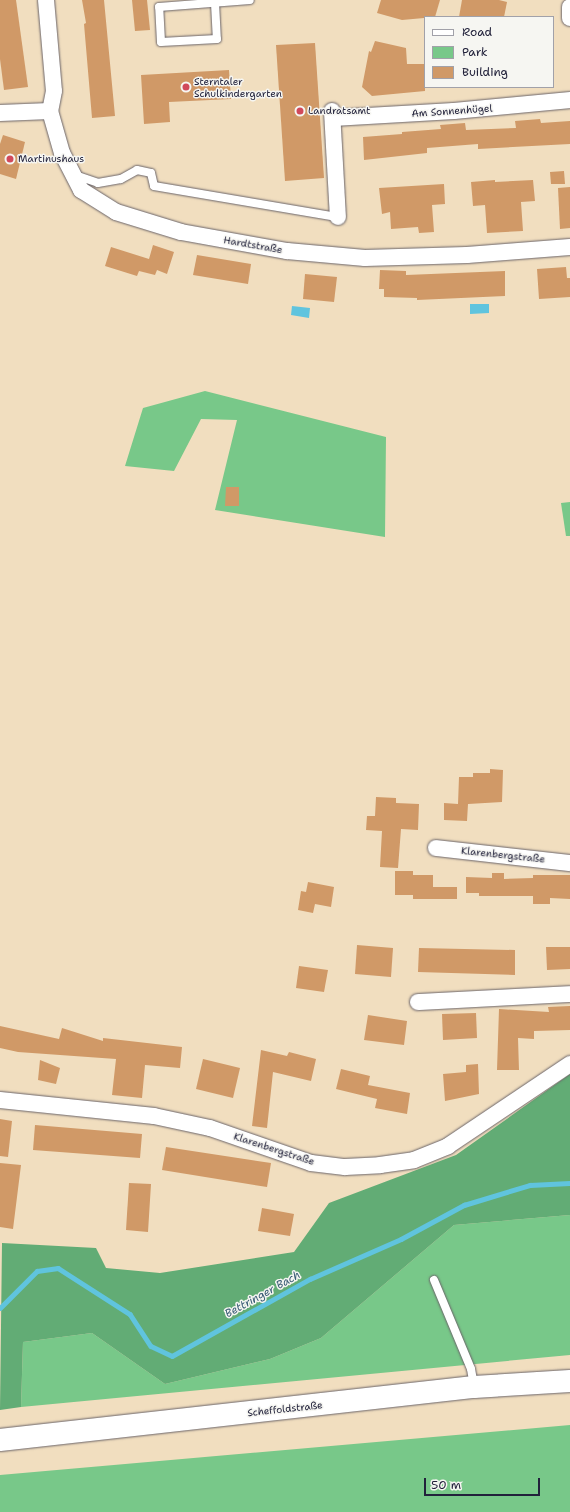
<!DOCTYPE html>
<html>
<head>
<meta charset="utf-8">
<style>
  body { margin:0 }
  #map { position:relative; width:570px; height:1512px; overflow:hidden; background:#f1debf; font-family:"Shantell Sans",sans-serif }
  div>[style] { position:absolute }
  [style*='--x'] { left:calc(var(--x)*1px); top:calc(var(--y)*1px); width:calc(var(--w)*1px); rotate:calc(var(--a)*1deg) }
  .green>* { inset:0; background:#78c889 }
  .forest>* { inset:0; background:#62ac75 }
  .water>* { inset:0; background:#60c4de }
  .stream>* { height:4.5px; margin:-2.25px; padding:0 2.25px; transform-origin:2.25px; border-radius:2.25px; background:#60c4de }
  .building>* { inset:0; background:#d09967 }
  .roads { filter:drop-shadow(0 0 1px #6a6469) drop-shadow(0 0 1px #6a6469) }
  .service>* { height:8px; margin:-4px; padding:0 4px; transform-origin:4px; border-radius:4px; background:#fff }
  .minor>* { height:16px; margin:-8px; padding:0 8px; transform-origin:8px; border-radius:8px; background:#fff }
  .secondary>* { height:22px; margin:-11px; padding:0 11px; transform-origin:11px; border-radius:11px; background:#fff }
  .dots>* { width:11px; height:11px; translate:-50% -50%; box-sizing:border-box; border:2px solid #f6f6f2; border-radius:50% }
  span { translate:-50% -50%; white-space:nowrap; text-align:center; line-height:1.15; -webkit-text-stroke:3px #f6f6f2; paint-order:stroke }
  .poi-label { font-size:10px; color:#22223b }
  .left { translate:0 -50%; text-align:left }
  .street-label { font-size:10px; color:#22223b }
  .water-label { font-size:11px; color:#385b74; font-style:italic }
  .legend { position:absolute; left:424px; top:16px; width:130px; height:72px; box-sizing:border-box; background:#f6f6f2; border:1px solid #a1a1a9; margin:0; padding:5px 7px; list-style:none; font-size:12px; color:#22223b }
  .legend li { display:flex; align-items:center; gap:8px; height:20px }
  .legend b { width:20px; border:1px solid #a1a1a9 }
  .scale { position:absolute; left:424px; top:1478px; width:116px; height:18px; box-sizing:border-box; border:2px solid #22223b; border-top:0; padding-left:5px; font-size:12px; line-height:14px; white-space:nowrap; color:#22223b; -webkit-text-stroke:3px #f6f6f2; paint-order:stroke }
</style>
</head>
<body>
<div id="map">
  <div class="green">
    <i style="clip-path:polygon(205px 391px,386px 437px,385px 537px,215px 510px,237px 420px,201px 419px,174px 471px,125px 466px,143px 408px)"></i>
    <i style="clip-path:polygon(570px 502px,570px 536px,566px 536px,561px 503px)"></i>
    <i style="clip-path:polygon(570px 1215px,570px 1355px,21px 1407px,23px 1342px,92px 1333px,165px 1384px,270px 1359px,321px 1338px,454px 1225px)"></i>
    <i style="clip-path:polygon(570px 1425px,570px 1512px,0 1512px,0 1475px)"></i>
  </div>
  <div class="forest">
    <i style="clip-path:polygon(570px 1074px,570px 1215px,454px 1225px,321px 1338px,270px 1359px,165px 1384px,92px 1333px,23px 1342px,21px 1407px,0 1410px,2px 1243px,96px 1248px,106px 1268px,160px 1273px,294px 1252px,329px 1203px,456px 1155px)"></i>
  </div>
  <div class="water">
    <i style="clip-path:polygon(470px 304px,489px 304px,489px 313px,470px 314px)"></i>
    <i style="clip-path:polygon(292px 306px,310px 308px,309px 318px,291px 315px)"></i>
  </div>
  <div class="stream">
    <i style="--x:0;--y:1308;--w:52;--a:-45"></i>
    <i style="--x:37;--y:1271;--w:21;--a:-8"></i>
    <i style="--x:58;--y:1268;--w:85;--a:32.6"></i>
    <i style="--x:130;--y:1314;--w:38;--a:57"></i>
    <i style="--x:151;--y:1346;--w:23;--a:25"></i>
    <i style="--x:172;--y:1356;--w:158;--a:-29.2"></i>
    <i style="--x:310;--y:1279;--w:99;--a:-23.7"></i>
    <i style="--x:401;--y:1239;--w:72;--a:-28.4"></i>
    <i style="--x:464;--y:1205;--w:69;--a:-16.9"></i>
    <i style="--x:530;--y:1185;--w:40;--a:-2.9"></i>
  </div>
  <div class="building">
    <i style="clip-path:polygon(0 0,16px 0,28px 87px,4px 90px,0 59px)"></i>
    <i style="clip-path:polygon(82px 0,104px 0,115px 116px,92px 118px,84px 24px,86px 23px)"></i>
    <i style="clip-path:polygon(132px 0,147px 0,150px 30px,135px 31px)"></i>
    <i style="clip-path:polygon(381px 0,440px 0,435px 17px,402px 20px,377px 13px)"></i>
    <i style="clip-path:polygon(462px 0,499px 0,507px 2px,504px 17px,459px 17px)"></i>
    <i style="clip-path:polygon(375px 41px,406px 48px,407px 64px,425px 64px,425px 91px,372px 96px,362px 87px,369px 51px,371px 52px)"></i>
    <i style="clip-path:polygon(315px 43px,324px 178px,285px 181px,276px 45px)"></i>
    <i style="clip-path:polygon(229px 70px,231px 99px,169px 102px,170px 122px,144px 124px,141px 75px)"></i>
    <i style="clip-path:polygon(540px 119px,541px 123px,570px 121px,570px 144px,478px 149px,478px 144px,427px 148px,427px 153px,364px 160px,363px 137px,402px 134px,402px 132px,441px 129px,440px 125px,465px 123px,466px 130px,516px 128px,515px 121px)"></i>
    <i style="clip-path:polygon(3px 135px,25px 142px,16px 179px,0 174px,0 144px)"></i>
    <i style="clip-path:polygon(564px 171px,565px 184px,551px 184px,550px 172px)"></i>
    <i style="clip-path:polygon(495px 180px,495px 182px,533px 180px,535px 201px,521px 202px,523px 231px,487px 233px,485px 205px,473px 206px,471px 182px)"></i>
    <i style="clip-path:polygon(444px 184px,445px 204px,432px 205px,434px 232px,419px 233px,418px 227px,391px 229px,390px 212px,382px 214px,379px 188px)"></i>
    <i style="clip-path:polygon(570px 187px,570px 228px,560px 229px,558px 188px)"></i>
    <i style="clip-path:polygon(153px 245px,174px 252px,167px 274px,157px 270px,155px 275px,139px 271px,137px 276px,105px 266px,111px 247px,149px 259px)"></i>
    <i style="clip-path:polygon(197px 255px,251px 264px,248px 284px,193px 275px)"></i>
    <i style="clip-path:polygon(566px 267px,567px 278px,570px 278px,570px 297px,539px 299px,537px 269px)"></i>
    <i style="clip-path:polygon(380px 270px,406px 271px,406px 275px,505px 271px,505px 296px,417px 300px,417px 298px,384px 297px,384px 289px,379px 289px)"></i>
    <i style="clip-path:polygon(305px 274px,337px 277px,334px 302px,303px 299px)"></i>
    <i style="clip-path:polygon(226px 487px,239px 487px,239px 506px,225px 506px)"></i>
    <i style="clip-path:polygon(490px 769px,503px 770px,502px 802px,468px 804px,467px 821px,444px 820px,444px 803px,458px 804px,459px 777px,473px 777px,473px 773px,490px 773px)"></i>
    <i style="clip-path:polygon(376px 797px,396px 798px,396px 803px,419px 804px,418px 830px,401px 829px,398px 868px,380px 867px,382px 831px,366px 830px,367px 816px,375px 816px)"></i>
    <i style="clip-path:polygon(395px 871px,413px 871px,413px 875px,433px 875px,433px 887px,457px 887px,457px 899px,413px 899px,413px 895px,395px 895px)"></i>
    <i style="clip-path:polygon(492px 873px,504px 873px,504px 879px,533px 878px,533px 875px,570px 875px,570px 899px,550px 898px,550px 904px,533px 904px,533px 896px,479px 896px,479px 893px,466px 893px,466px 877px,492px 878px)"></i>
    <i style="clip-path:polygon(308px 882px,334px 887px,331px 907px,315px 904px,313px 913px,298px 910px,301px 891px,306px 892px)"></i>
    <i style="clip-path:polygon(357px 945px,393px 948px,391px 977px,355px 974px)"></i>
    <i style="clip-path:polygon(546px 947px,570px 947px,570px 969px,547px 970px)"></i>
    <i style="clip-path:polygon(419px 948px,515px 950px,515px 975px,418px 972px)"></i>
    <i style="clip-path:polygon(299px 966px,328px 970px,324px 992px,296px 988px)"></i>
    <i style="clip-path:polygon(570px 1006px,570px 1030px,534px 1031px,534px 1039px,518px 1038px,519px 1070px,497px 1070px,499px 1009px,549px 1012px,548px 1007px)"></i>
    <i style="clip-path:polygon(476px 1013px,477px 1038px,443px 1040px,442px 1014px)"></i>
    <i style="clip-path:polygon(368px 1015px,407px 1021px,404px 1045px,364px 1040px)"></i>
    <i style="clip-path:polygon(0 1026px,59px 1039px,62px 1028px,103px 1041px,103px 1038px,182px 1047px,180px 1068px,145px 1065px,142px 1098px,112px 1095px,116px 1059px,18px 1052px,0 1048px)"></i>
    <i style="clip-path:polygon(261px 1050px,287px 1056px,289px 1052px,316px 1059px,311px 1081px,273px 1072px,267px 1128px,252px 1126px)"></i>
    <i style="clip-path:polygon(203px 1059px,240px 1068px,233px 1098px,196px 1089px)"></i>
    <i style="clip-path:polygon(40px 1060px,60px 1068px,56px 1084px,38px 1080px)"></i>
    <i style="clip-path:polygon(478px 1064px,479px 1094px,445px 1101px,443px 1074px,466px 1072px,466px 1065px)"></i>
    <i style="clip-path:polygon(341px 1069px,370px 1076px,368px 1085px,410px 1093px,407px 1114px,375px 1108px,377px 1099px,336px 1089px)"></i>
    <i style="clip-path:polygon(0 1119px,12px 1121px,8px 1157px,0 1156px)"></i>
    <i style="clip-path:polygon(35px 1125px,142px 1134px,140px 1158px,33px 1150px)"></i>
    <i style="clip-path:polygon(166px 1147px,271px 1163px,267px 1187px,162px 1170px)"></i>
    <i style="clip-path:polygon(0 1163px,21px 1165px,13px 1229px,0 1227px)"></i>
    <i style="clip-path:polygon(129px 1183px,151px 1184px,148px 1232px,126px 1230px)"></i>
    <i style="clip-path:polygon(262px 1208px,294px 1214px,290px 1236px,258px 1231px)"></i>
  </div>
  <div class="roads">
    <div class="service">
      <i style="--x:215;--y:3;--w:36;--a:87"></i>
      <i style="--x:217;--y:39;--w:56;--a:176.9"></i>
      <i style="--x:161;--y:42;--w:35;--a:-93"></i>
      <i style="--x:159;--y:7;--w:91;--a:-4.4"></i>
      <i style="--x:75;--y:175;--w:24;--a:19"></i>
      <i style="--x:98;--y:183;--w:23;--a:-10"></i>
      <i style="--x:121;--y:179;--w:18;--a:-29"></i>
      <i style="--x:137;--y:170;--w:14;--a:12"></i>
      <i style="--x:151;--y:173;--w:13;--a:77"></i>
      <i style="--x:154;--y:186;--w:187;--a:9.6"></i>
      <i style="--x:434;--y:1280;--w:96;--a:67.4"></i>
      <i style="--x:471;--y:1369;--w:17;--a:80"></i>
    </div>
    <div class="minor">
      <i style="--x:46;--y:0;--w:91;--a:85"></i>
      <i style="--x:54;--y:91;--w:20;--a:101"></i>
      <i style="--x:570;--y:7;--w:11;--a:90"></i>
      <i style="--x:332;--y:111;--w:106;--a:86.8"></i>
      <i style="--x:0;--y:113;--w:50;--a:-2.3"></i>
      <i style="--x:50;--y:111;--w:44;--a:74.1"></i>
      <i style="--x:62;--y:153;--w:42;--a:62.8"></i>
      <i style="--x:81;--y:190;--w:41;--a:32.2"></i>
      <i style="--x:116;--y:212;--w:68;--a:17.1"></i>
      <i style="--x:181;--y:232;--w:108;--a:10.2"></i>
      <i style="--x:287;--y:251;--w:78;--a:5.1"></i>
      <i style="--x:365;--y:258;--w:102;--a:-1.7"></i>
      <i style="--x:467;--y:255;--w:103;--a:-4.4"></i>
      <i style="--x:333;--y:118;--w:121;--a:-3.3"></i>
      <i style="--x:454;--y:111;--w:117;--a:-5.4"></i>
      <i style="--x:436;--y:848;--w:135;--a:6.4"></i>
      <i style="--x:418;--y:1002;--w:152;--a:-3"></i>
      <i style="--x:0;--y:1100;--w:155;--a:5.9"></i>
      <i style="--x:154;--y:1116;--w:57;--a:12.1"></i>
      <i style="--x:210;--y:1128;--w:107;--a:19.1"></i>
      <i style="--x:311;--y:1163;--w:34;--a:7"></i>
      <i style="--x:345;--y:1167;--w:35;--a:-3"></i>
      <i style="--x:380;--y:1165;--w:34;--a:-8"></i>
      <i style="--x:414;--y:1160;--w:37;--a:-22"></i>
      <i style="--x:448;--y:1146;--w:147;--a:-33.9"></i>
    </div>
    <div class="secondary">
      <i style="--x:0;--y:1440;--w:477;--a:-6.4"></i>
      <i style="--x:474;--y:1387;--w:96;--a:-3.6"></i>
    </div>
  </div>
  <div class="dots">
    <i style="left:186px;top:87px;background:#d1495b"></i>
    <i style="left:300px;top:111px;background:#d1495b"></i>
    <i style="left:10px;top:159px;background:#d1495b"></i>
  </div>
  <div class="poi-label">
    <span class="left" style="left:194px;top:87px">Sterntaler<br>Schulkindergarten</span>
    <span class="left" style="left:308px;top:111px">Landratsamt</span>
    <span class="left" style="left:18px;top:159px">Martinushaus</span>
  </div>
  <div class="street-label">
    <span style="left:452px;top:111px;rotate:-4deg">Am Sonnenhügel</span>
    <span style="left:253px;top:245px;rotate:10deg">Hardtstraße</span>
    <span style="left:503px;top:855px;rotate:6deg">Klarenbergstraße</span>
    <span style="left:274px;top:1149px;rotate:18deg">Klarenbergstraße</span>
    <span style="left:285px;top:1409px;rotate:-6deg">Scheffoldstraße</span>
  </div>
  <div class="water-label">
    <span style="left:263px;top:1295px;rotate:-29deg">Bettringer Bach</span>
  </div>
  <ul class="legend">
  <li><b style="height:5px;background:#fff"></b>Road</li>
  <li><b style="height:11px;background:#78c889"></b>Park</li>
  <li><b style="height:11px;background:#d09967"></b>Building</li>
  </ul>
  <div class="scale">50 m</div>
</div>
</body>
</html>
